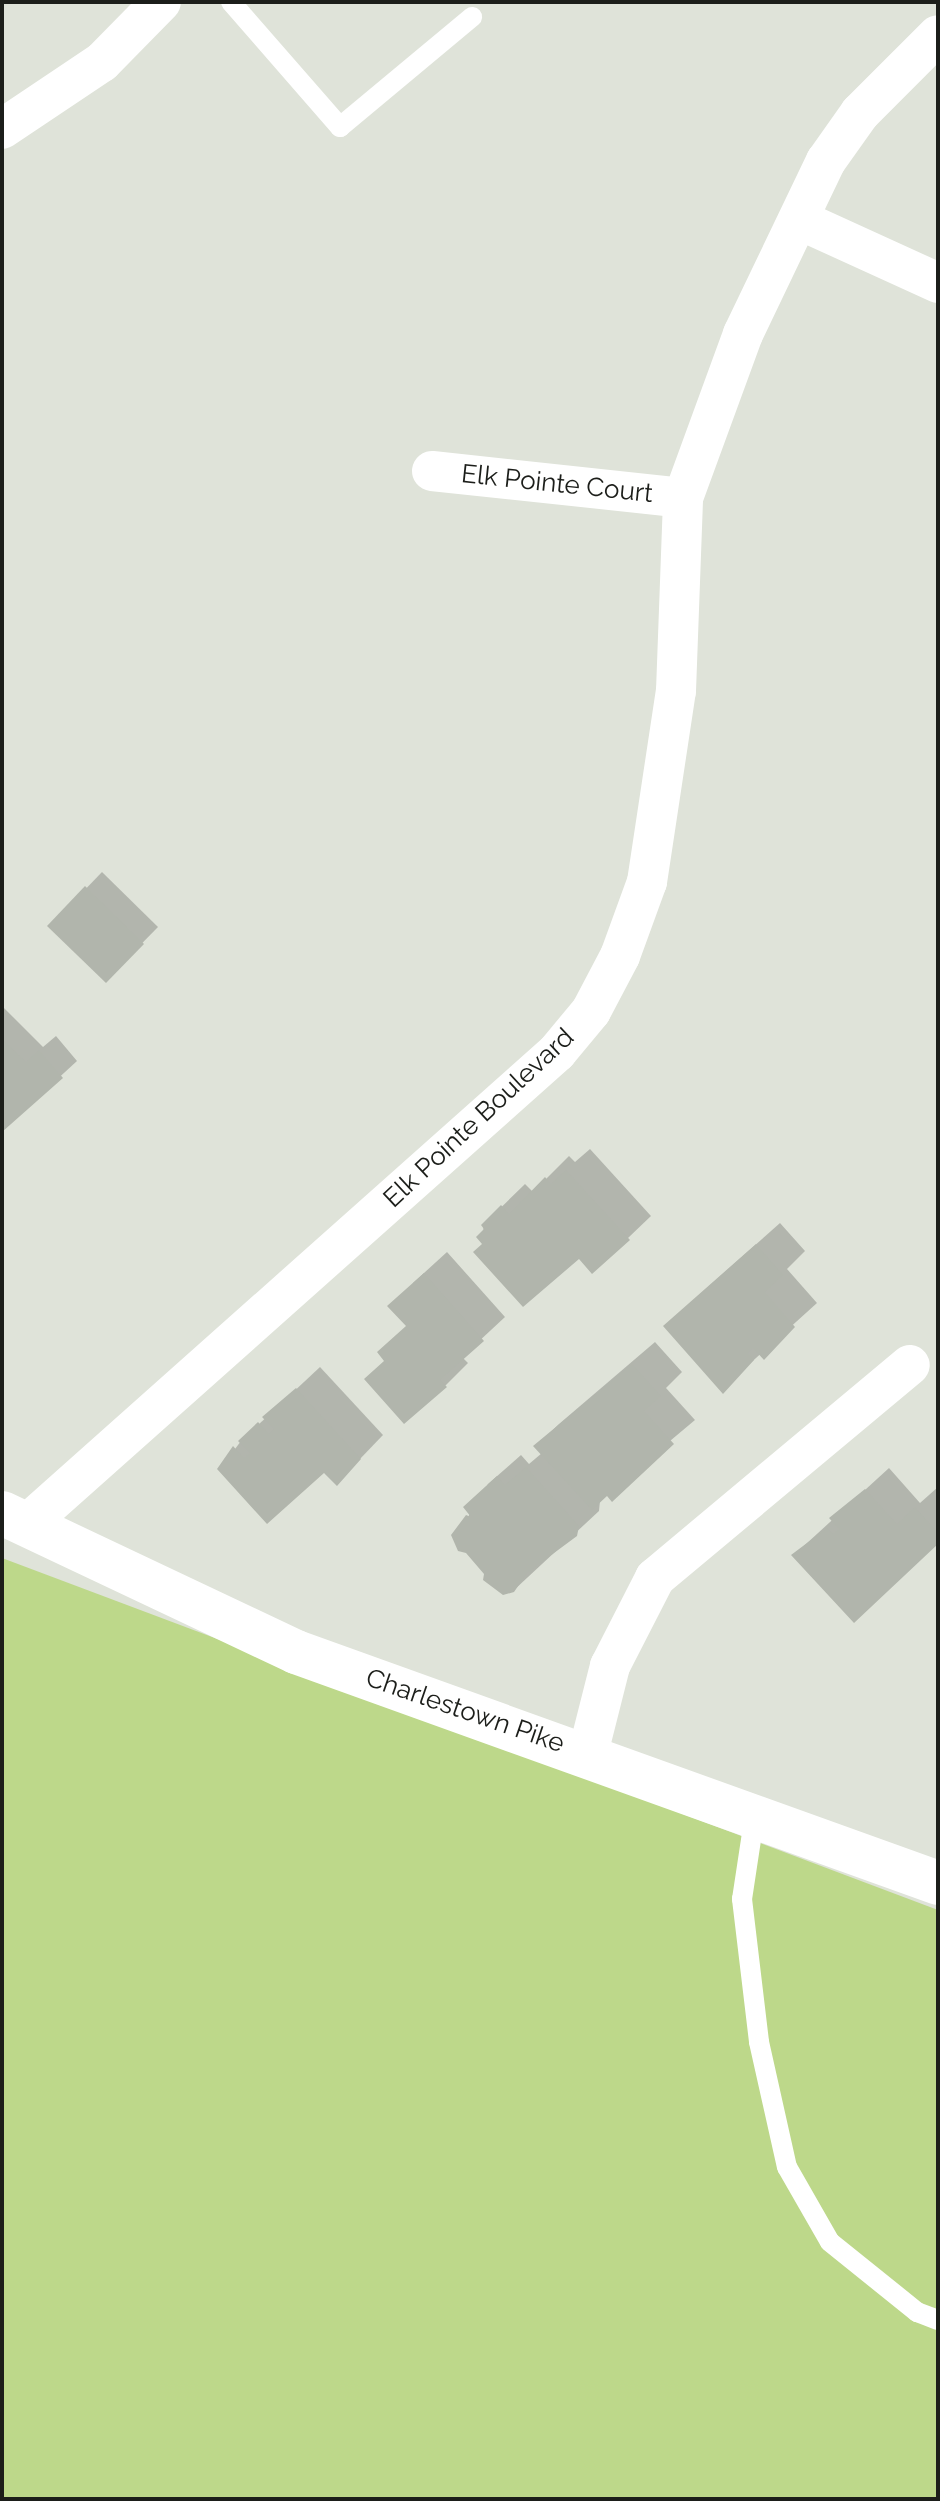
<!DOCTYPE html>
<html>
<head>
<meta charset="utf-8">
<style>
  body { margin:0 }
  #map { position:relative; width:940px; height:2501px; overflow:hidden; background:#dfe3d9; font-family:Raleway,sans-serif }
  div>[style] { position:absolute }
  [style*='--x'] { left:calc(var(--x)*1px); top:calc(var(--y)*1px); width:calc(var(--w)*1px); rotate:calc(var(--a)*1deg) }
  .green>* { inset:0; background:#bdd88a }
  .shadow>* { inset:0; background:#0003 }
  .building>* { inset:0; background:#b1b5ac }
  .lane>* { height:20px; margin:-10px; padding:0 10px; transform-origin:10px; border-radius:10px; background:#fff }
  .street>* { height:40px; margin:-20px; padding:0 20px; transform-origin:20px; border-radius:20px; background:#fff }
  .secondary>* { height:44px; margin:-22px; padding:0 22px; transform-origin:22px; border-radius:22px; background:#fff }
  span { translate:-50% -50%; white-space:nowrap; text-align:center; line-height:1.15; -webkit-text-stroke:6px #fff; paint-order:stroke }
  .street-label { font-size:26px; color:#1c1e1a }
  .frame { position:absolute; inset:0; border:4px solid #1c1e1a; pointer-events:none }
</style>
</head>
<body>
<div id="map">
  <div class="green">
    <i style="clip-path:polygon(2px 1558px,938px 1910px,938px 2499px,2px 2499px)"></i>
  </div>
  <div class="shadow">
    <i style="clip-path:polygon(102px 872px,158px 927px,106px 980px,50px 926px)"></i>
    <i style="clip-path:polygon(2px 1006px,43px 1047px,56px 1036px,77px 1061px,2px 1130px)"></i>
    <i style="clip-path:polygon(590px 1149px,651px 1216px,628px 1238px,579px 1257px,485px 1243px,483px 1225px,525px 1184px,533px 1192px,569px 1156px,575px 1162px)"></i>
    <i style="clip-path:polygon(780px 1223px,805px 1251px,787px 1269px,817px 1303px,745px 1368px,689px 1304px)"></i>
    <i style="clip-path:polygon(447px 1252px,505px 1317px,462px 1357px,468px 1363px,445px 1386px,386px 1359px,408px 1325px,413px 1283px)"></i>
    <i style="clip-path:polygon(655px 1342px,682px 1372px,666px 1388px,695px 1420px,608px 1493px,600px 1501px,599px 1511px,513px 1591px,487px 1574px,468px 1517px,488px 1484px,521px 1455px,529px 1464px,542px 1453px,536px 1446px,559px 1424px)"></i>
    <i style="clip-path:polygon(320px 1367px,383px 1435px,359px 1460px,324px 1470px,220px 1469px,241px 1441px)"></i>
    <i style="clip-path:polygon(889px 1468px,920px 1503px,938px 1487px,938px 1541px,794px 1555px)"></i>
  </div>
  <div class="building">
    <i style="clip-path:polygon(85px 886px,144px 944px,106px 983px,47px 926px)"></i>
    <i style="clip-path:polygon(2px 1039px,26px 1062px,39px 1050px,63px 1078px,2px 1132px)"></i>
    <i style="clip-path:polygon(566px 1170px,630px 1240px,592px 1274px,579px 1259px,523px 1307px,473px 1252px,482px 1244px,476px 1237px,484px 1229px,481px 1225px,501px 1205px,509px 1214px,545px 1177px,551px 1184px)"></i>
    <i style="clip-path:polygon(756px 1244px,783px 1275px,765px 1292px,795px 1327px,764px 1360px,753px 1348px,748px 1353px,754px 1360px,723px 1394px,663px 1326px)"></i>
    <i style="clip-path:polygon(424px 1273px,484px 1341px,440px 1380px,447px 1387px,404px 1424px,364px 1379px,384px 1361px,377px 1352px,406px 1326px,387px 1306px)"></i>
    <i style="clip-path:polygon(632px 1364px,661px 1396px,644px 1411px,674px 1444px,612px 1502px,607px 1496px,592px 1510px,533px 1446px)"></i>
    <i style="clip-path:polygon(296px 1388px,361px 1459px,337px 1486px,324px 1473px,267px 1524px,217px 1469px,233px 1446px,244px 1458px,250px 1453px,238px 1441px,258px 1422px,269px 1434px,274px 1429px,262px 1417px)"></i>
    <i style="clip-path:polygon(526px 1467px,579px 1526px,577px 1536px,527px 1573px,514px 1592px,503px 1595px,483px 1580px,484px 1574px,466px 1553px,458px 1551px,451px 1535px,466px 1515px,471px 1517px,463px 1507px,497px 1476px,505px 1485px)"></i>
    <i style="clip-path:polygon(865px 1489px,897px 1524px,915px 1507px,938px 1533px,938px 1544px,854px 1623px,791px 1555px,827px 1528px,833px 1534px,839px 1529px,829px 1518px)"></i>
  </div>
  <div class="lane">
    <i style="--x:231;--y:2;--w:166;--a:48.9"></i>
    <i style="--x:340;--y:127;--w:172;--a:-39.8"></i>
    <i style="--x:754;--y:1820;--w:80;--a:98.6"></i>
    <i style="--x:742;--y:1899;--w:144;--a:83.2"></i>
    <i style="--x:759;--y:2042;--w:128;--a:77.4"></i>
    <i style="--x:787;--y:2167;--w:86;--a:60.2"></i>
    <i style="--x:830;--y:2242;--w:112;--a:38.8"></i>
    <i style="--x:917;--y:2312;--w:22;--a:21"></i>
  </div>
  <div class="street">
    <i style="--x:2;--y:129;--w:120;--a:-33.8"></i>
    <i style="--x:102;--y:62;--w:84;--a:-45.5"></i>
    <i style="--x:800;--y:220;--w:152;--a:24.5"></i>
    <i style="--x:432;--y:471;--w:252;--a:6.1"></i>
    <i style="--x:26;--y:1525;--w:711;--a:-41.69"></i>
    <i style="--x:557;--y:1052;--w:53;--a:-50.3"></i>
    <i style="--x:591;--y:1011;--w:62;--a:-62.2"></i>
    <i style="--x:620;--y:956;--w:79;--a:-70"></i>
    <i style="--x:647;--y:882;--w:193;--a:-81.4"></i>
    <i style="--x:676;--y:691;--w:193;--a:-87.9"></i>
    <i style="--x:683;--y:498;--w:175;--a:-69.9"></i>
    <i style="--x:743;--y:334;--w:192;--a:-64.4"></i>
    <i style="--x:826;--y:161;--w:59;--a:-54.7"></i>
    <i style="--x:860;--y:113;--w:110;--a:-45"></i>
    <i style="--x:588;--y:1753;--w:90;--a:-75.8"></i>
    <i style="--x:610;--y:1666;--w:99;--a:-62.9"></i>
    <i style="--x:655;--y:1578;--w:332;--a:-39.9"></i>
  </div>
  <div class="secondary">
    <i style="--x:2;--y:1513;--w:325;--a:25.3"></i>
    <i style="--x:296;--y:1652;--w:682;--a:19.79"></i>
  </div>
  <div class="street-label">
    <span style="left:557px;top:484px;rotate:6deg">Elk Pointe Court</span>
    <span style="left:479px;top:1118px;rotate:-43deg">Elk Pointe Boulevard</span>
    <span style="left:465px;top:1711px;rotate:19deg">Charlestown Pike</span>
  </div>
  <div class="frame"></div>
</div>
</body>
</html>
